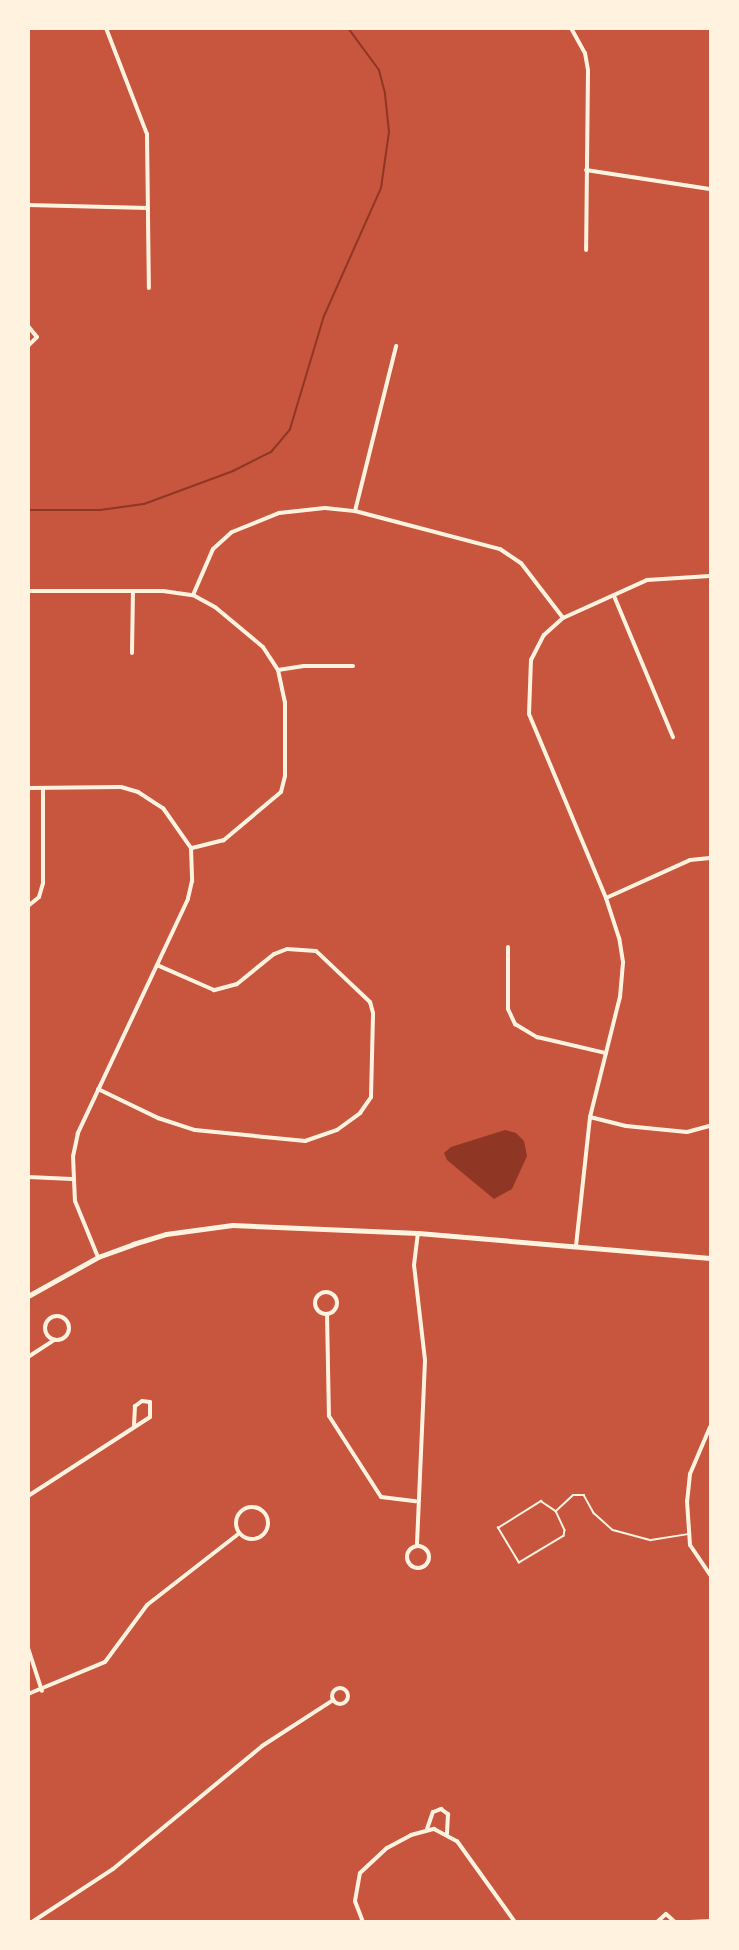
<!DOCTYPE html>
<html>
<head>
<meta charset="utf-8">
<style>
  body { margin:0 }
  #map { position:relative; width:739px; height:1950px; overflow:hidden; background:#c8553d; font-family:"PT Sans",sans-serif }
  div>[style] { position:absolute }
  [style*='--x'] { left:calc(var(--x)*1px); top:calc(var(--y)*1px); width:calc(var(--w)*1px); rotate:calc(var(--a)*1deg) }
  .water>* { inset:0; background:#8f3625 }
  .stream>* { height:2px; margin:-1px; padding:0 1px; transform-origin:1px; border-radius:1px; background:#8f3625 }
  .service>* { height:1.5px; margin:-0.75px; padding:0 0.75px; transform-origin:0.75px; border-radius:0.75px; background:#fff3e0 }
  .minor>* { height:4px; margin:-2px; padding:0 2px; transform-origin:2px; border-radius:2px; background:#fff3e0 }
  .minor>.ring { margin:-2px; padding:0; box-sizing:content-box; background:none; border:4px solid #fff3e0; border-radius:50% }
  .secondary>* { height:5px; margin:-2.5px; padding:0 2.5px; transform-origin:2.5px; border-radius:2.5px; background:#fff3e0 }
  span { translate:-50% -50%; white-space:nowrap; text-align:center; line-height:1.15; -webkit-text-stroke:6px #fff3e0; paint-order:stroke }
  .frame { position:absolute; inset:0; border:30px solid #fff3e0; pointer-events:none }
</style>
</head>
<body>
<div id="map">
  <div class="water">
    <i style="clip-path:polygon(505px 1130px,516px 1133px,524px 1141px,527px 1156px,512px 1189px,494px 1199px,447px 1160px,444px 1153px,451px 1147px)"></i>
  </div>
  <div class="stream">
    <i style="--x:28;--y:510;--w:72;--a:0"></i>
    <i style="--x:100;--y:510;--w:44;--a:-7.8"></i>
    <i style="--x:144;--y:504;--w:95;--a:-20.3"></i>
    <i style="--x:233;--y:471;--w:42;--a:-26.6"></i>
    <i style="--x:271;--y:452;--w:30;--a:-50"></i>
    <i style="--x:290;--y:429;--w:118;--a:-73.3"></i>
    <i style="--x:324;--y:316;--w:140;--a:-66"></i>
    <i style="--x:381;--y:188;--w:57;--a:-81.9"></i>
    <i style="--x:389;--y:132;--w:39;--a:-96"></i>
    <i style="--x:385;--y:93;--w:24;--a:-105"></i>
    <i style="--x:379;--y:70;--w:52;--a:-126.4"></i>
  </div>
  <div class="service">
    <i style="--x:556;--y:1511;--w:21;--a:65"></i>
    <i style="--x:565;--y:1530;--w:6;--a:99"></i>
    <i style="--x:564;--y:1536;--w:52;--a:149"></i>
    <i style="--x:519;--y:1563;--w:41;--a:-121"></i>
    <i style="--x:498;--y:1528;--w:51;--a:-32.1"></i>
    <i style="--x:541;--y:1501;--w:18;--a:34"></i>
    <i style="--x:556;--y:1511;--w:23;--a:-43"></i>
    <i style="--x:573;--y:1495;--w:11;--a:0"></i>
    <i style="--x:584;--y:1495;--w:21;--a:61"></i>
    <i style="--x:594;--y:1513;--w:25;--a:42"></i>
    <i style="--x:613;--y:1530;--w:39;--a:15"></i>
    <i style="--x:651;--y:1540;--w:37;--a:-9"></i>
  </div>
  <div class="minor">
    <i style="--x:106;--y:28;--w:114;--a:68.9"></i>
    <i style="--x:147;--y:134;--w:154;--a:89.3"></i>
    <i style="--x:571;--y:28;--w:29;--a:61"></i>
    <i style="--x:585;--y:53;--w:17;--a:80"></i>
    <i style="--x:588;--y:70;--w:180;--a:90.6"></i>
    <i style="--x:586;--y:170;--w:125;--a:8.7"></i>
    <i style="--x:28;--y:205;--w:120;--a:1.4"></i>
    <i style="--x:28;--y:326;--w:14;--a:51"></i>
    <i style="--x:37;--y:337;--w:13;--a:135"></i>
    <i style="--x:355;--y:511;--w:170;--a:-76"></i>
    <i style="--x:28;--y:591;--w:135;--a:0"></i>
    <i style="--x:163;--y:591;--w:30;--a:8"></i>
    <i style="--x:193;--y:595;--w:25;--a:29"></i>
    <i style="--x:215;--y:607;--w:62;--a:39.8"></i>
    <i style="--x:263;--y:647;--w:27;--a:57"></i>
    <i style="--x:278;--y:670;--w:33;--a:78"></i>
    <i style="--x:285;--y:702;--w:74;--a:90"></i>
    <i style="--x:285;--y:776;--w:16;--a:104"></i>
    <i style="--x:281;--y:792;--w:75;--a:139.9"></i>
    <i style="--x:224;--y:840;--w:34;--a:166"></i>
    <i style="--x:193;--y:595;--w:50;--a:-66.5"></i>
    <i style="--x:213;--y:549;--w:25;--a:-42"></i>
    <i style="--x:232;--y:532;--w:51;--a:-22"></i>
    <i style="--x:279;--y:513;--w:46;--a:-6.2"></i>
    <i style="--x:325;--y:508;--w:30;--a:6"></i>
    <i style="--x:355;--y:511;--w:150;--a:14.7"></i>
    <i style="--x:500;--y:549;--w:25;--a:34"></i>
    <i style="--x:521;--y:563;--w:69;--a:52.6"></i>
    <i style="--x:614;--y:596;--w:153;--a:67.3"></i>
    <i style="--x:132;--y:653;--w:62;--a:-89.1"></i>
    <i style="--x:278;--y:670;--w:26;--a:-9"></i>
    <i style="--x:304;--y:666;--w:49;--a:0"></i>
    <i style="--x:28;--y:788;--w:93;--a:-0.6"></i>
    <i style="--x:121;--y:787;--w:18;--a:16"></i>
    <i style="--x:138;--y:792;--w:30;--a:33"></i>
    <i style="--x:163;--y:808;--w:49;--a:55"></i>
    <i style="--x:191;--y:848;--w:33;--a:88"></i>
    <i style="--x:192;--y:881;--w:18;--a:103"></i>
    <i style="--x:188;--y:899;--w:259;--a:115.2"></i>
    <i style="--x:78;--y:1133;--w:24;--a:102"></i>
    <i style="--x:73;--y:1156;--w:45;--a:87.5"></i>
    <i style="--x:75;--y:1201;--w:61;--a:67.7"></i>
    <i style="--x:606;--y:898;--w:92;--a:-24.3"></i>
    <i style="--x:690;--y:860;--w:20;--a:-6"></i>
    <i style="--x:28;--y:906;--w:14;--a:-39"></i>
    <i style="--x:39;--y:897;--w:15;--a:-74"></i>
    <i style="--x:43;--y:883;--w:95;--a:-90"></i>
    <i style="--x:508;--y:947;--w:62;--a:90"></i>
    <i style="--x:508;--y:1009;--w:17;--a:65"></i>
    <i style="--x:515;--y:1024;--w:26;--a:31"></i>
    <i style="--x:537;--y:1037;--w:71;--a:13.1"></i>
    <i style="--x:98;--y:1089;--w:67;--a:25.8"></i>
    <i style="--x:158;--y:1118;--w:39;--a:18"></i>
    <i style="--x:195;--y:1130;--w:111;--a:5.7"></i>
    <i style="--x:305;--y:1141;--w:34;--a:-19"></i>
    <i style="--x:337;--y:1130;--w:29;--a:-36"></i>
    <i style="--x:360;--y:1113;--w:19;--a:-55"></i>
    <i style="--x:371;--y:1097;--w:84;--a:-88.6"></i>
    <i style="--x:373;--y:1013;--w:11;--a:-105"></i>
    <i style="--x:370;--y:1002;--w:74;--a:-136.6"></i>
    <i style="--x:316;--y:951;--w:29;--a:-176"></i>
    <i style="--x:287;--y:949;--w:14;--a:159"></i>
    <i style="--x:274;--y:954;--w:48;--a:141"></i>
    <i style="--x:237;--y:984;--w:24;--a:165"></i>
    <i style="--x:214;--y:990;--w:62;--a:-156.3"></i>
    <i style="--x:590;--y:1117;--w:37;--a:14"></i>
    <i style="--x:626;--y:1126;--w:61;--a:5.6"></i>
    <i style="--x:687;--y:1132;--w:24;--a:-15"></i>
    <i style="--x:28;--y:1177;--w:44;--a:2.6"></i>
    <i style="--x:576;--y:1246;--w:130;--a:-83.8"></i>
    <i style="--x:590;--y:1117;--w:124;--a:-76"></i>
    <i style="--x:620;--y:997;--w:35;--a:-85"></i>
    <i style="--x:623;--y:962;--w:24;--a:-99"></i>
    <i style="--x:619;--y:938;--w:42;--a:-108"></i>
    <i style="--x:606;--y:898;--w:199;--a:-112.7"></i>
    <i style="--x:529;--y:714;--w:54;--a:-87.9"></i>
    <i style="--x:531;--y:660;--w:28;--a:-63"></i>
    <i style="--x:544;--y:635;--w:25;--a:-42"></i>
    <i style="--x:563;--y:618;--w:92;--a:-24.3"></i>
    <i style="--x:647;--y:580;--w:63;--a:-3.6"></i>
    <i class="ring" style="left:315px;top:1292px;width:18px;height:18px"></i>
    <i style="--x:327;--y:1314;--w:102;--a:88.9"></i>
    <i style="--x:329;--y:1416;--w:96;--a:57.3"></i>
    <i style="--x:381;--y:1497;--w:35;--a:7"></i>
    <i class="ring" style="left:45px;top:1316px;width:20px;height:20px"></i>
    <i style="--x:28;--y:1357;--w:31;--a:-33"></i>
    <i style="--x:710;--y:1427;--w:51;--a:113.1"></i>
    <i style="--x:690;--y:1474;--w:27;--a:96"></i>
    <i style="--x:687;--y:1501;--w:44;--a:86.1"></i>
    <i style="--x:690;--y:1545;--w:36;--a:56"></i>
    <i style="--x:28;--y:1496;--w:145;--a:-32.9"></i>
    <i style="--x:150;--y:1417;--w:15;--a:-90"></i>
    <i style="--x:150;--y:1402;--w:8;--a:-173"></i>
    <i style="--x:142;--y:1401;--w:9;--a:144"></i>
    <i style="--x:135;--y:1406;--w:21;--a:93"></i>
    <i class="ring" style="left:236px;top:1507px;width:28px;height:28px"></i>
    <i style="--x:417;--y:1544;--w:184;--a:-87.5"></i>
    <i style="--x:425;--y:1360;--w:96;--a:-96.6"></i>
    <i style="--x:414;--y:1265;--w:32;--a:-83"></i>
    <i class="ring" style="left:407px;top:1546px;width:18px;height:18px"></i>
    <i style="--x:28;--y:1648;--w:45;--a:72"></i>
    <i class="ring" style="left:332px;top:1688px;width:12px;height:12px"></i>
    <i style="--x:28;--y:1694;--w:83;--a:-22.6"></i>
    <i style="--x:105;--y:1662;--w:71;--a:-53.6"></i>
    <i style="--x:147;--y:1605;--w:114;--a:-37.9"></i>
    <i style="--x:427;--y:1829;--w:18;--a:-71"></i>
    <i style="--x:433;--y:1812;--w:9;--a:-21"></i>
    <i style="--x:441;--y:1809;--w:9;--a:36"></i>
    <i style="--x:448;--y:1814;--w:20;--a:93"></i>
    <i style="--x:32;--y:1922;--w:97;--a:-33.2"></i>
    <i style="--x:113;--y:1869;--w:193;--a:-39.5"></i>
    <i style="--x:262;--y:1746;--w:85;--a:-32.9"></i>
    <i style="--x:363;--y:1922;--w:22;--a:-111"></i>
    <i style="--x:355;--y:1901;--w:28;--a:-80"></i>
    <i style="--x:360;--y:1873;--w:37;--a:-43"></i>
    <i style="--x:387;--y:1848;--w:27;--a:-28"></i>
    <i style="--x:411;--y:1835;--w:24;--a:-15"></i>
    <i style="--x:434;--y:1829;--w:26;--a:28"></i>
    <i style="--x:457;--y:1841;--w:100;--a:54.4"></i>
    <i style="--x:657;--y:1922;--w:12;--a:-42"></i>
    <i style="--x:666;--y:1914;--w:12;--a:42"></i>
    <i style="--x:690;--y:1922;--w:20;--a:-3"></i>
  </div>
  <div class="secondary">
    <i style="--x:28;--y:1296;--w:80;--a:-29.1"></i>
    <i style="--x:98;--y:1257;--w:37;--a:-20"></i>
    <i style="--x:133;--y:1244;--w:34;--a:-17"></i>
    <i style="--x:166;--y:1234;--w:67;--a:-7.8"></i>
    <i style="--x:232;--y:1225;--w:186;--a:2.5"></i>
    <i style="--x:418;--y:1233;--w:293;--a:4.9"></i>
  </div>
  <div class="frame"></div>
</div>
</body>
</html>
